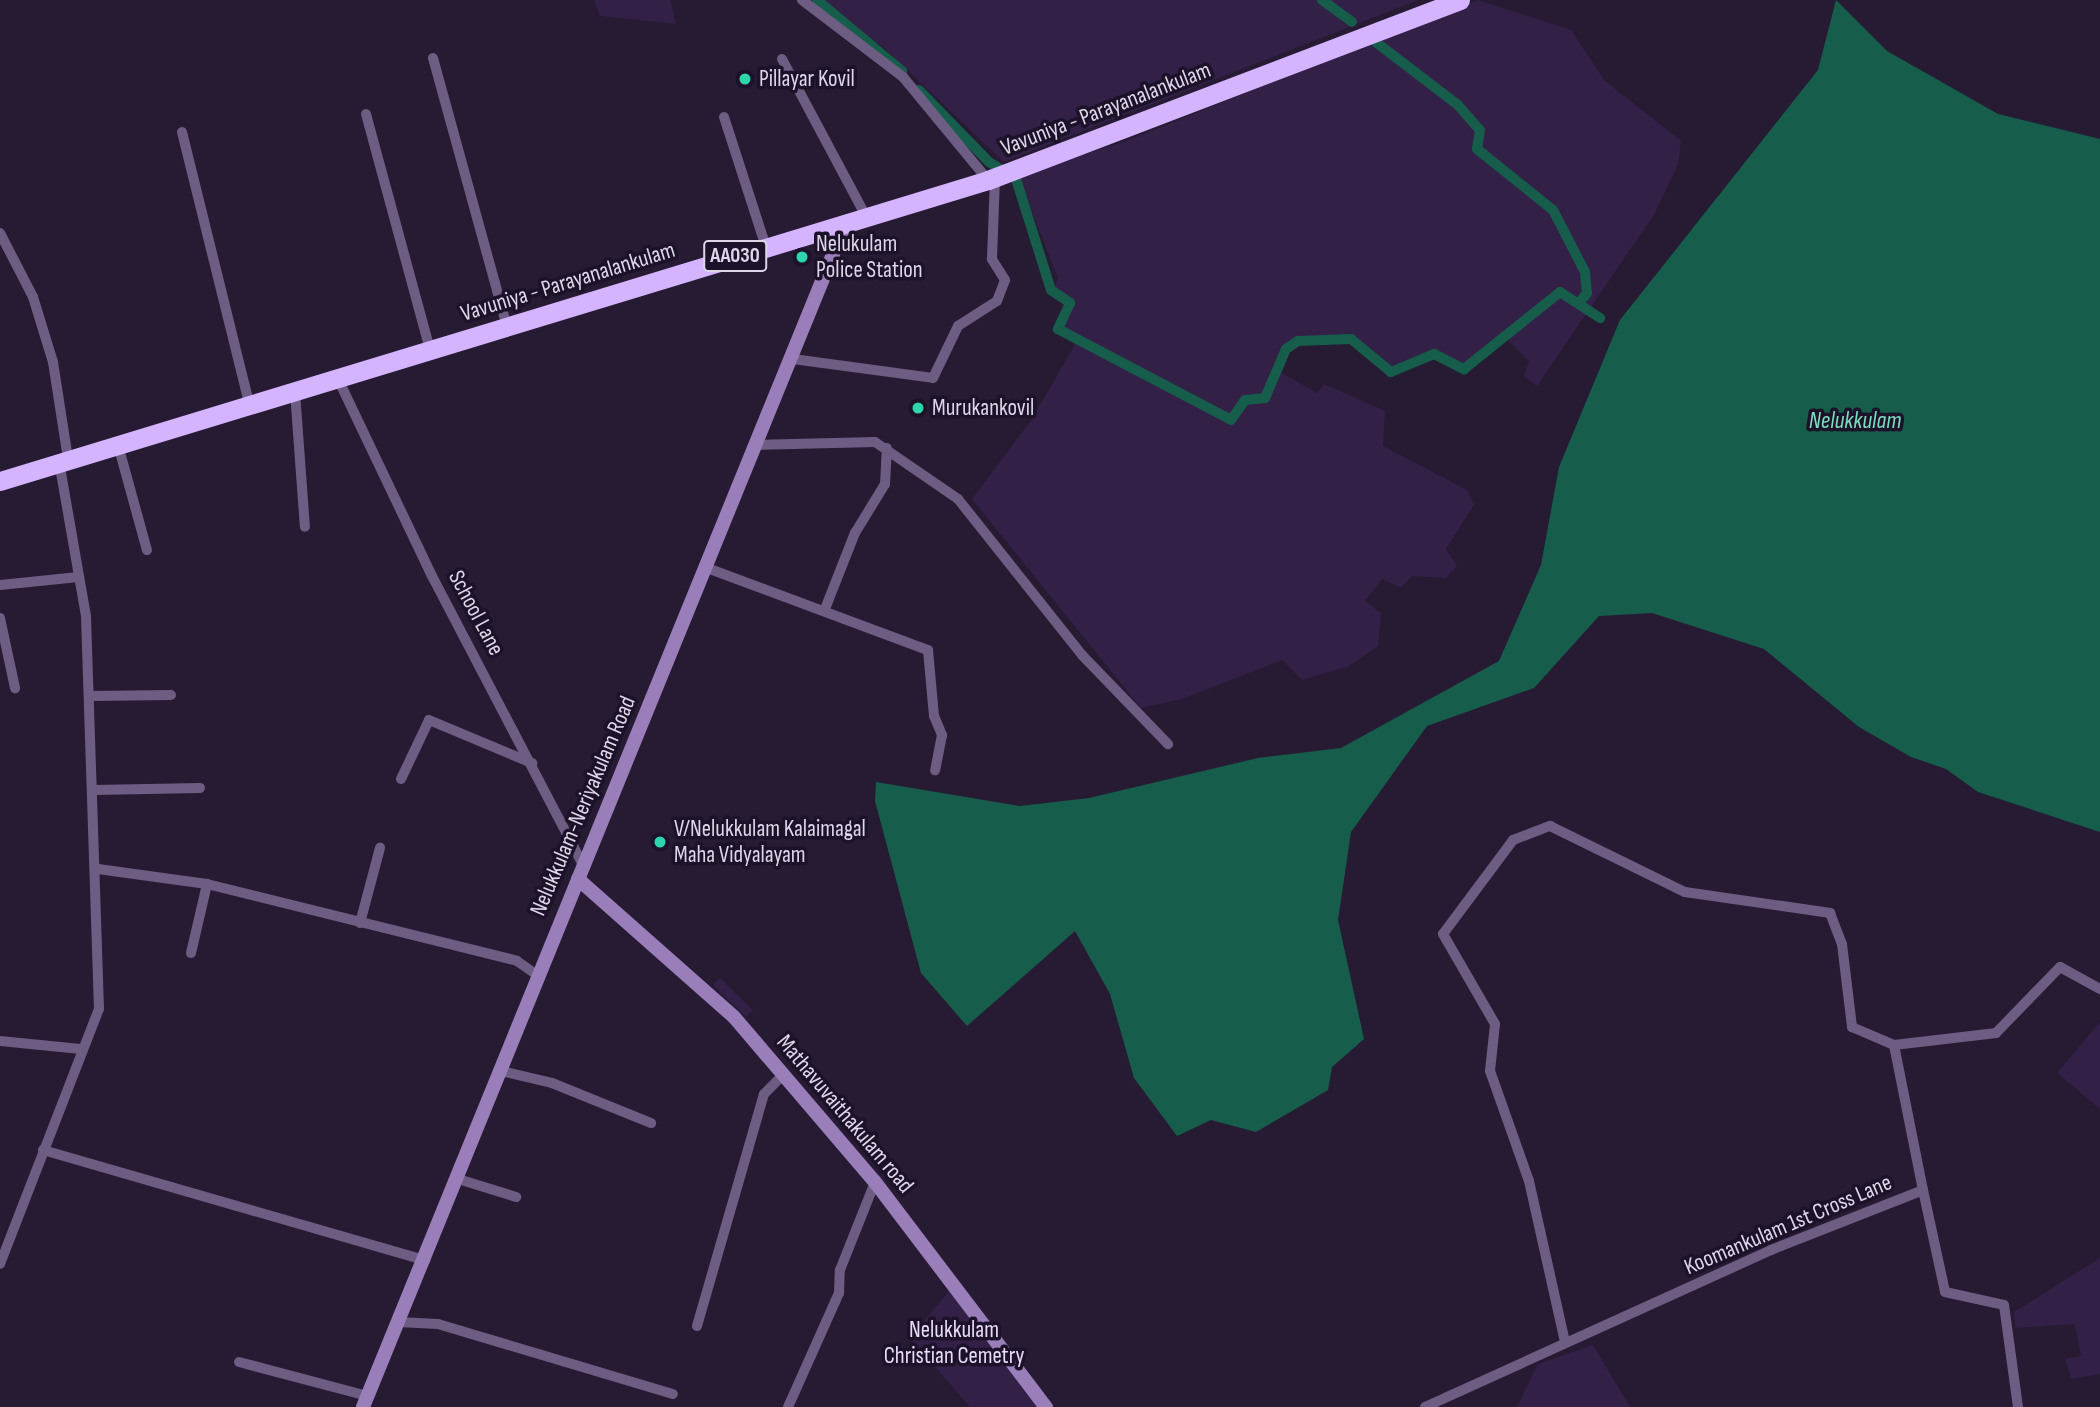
<!DOCTYPE html>
<html>
<head>
<meta charset="utf-8">
<style>
  body { margin:0 }
  #map { position:relative; width:2100px; height:1407px; overflow:hidden; background:#261b33; font-family:"Sofia Sans Condensed",sans-serif }
  div>[style] { position:absolute }
  [style*='--x'] { left:calc(var(--x)*1px); top:calc(var(--y)*1px); width:calc(var(--w)*1px); rotate:calc(var(--a)*1deg) }
  .green>* { inset:0; background:#332047 }
  .water>* { inset:0; background:#165e4b }
  .canal>* { height:10px; margin:-5px; padding:0 5px; transform-origin:5px; border-radius:5px; background:#165e4b }
  .street>* { height:10px; margin:-5px; padding:0 5px; transform-origin:5px; border-radius:5px; background:#6d5d82 }
  .secondary>* { height:14px; margin:-7px; padding:0 7px; transform-origin:7px; border-radius:7px; background:#997eba }
  .highway>* { height:19px; margin:-9.5px; padding:0 9.5px; transform-origin:9.5px; border-radius:9.5px; background:#d5b4ff }
  .dots>* { width:19px; height:19px; translate:-50% -50%; box-sizing:border-box; border:4px solid #1c1229; border-radius:50% }
  span { translate:-50% -50%; white-space:nowrap; text-align:center; line-height:1.15; -webkit-text-stroke:7px #1c1229; paint-order:stroke }
  .shield-label span { padding:2px 5px; background:#1c1229; border:2px solid; border-radius:5px; -webkit-text-stroke-width:0 }
  .shield-label { font-size:21px; color:#ddd7e7; font-weight:700 }
  .poi-label { font-size:23px; color:#ddd7e7 }
  .left { translate:0 -50%; text-align:left }
  .street-label { font-size:23px; color:#ddd7e7 }
  .park-label { font-size:23px; color:#e9dcfa }
  .water-label { font-size:24px; color:#7adebe; font-style:italic }
</style>
</head>
<body>
<div id="map">
  <div class="green">
    <i style="clip-path:polygon(594px 0,670px 0,676px 24px,600px 16px)"></i>
    <i style="clip-path:polygon(816px 0,1418px 0,1004px 162px,884px 48px)"></i>
    <i style="clip-path:polygon(1478px 0,1571px 30px,1605px 81px,1681px 141px,1678px 164px,1655px 213px,1537px 386px,1524px 376px,1529px 361px,1507px 339px,1464px 366px,1433px 352px,1391px 368px,1372px 349px,1340px 334px,1284px 348px,1275px 369px,1317px 393px,1324px 384px,1385px 411px,1383px 446px,1467px 490px,1474px 505px,1446px 549px,1457px 566px,1446px 578px,1412px 576px,1401px 588px,1382px 579px,1365px 601px,1381px 613px,1378px 646px,1349px 666px,1302px 680px,1282px 660px,1182px 699px,1141px 708px,972px 499px,1032px 419px,1078px 339px,1062px 327px,1073px 302px,1054px 289px,1058px 278px,1018px 176px,1126px 141px)"></i>
    <i style="clip-path:polygon(720px 978px,753px 1010px,746px 1017px,713px 985px)"></i>
    <i style="clip-path:polygon(2100px 1022px,2100px 1109px,2057px 1073px)"></i>
    <i style="clip-path:polygon(2100px 1258px,2100px 1374px,2071px 1379px,2065px 1359px,2081px 1356px,2075px 1324px,2015px 1328px,2014px 1312px)"></i>
    <i style="clip-path:polygon(949px 1291px,1042px 1407px,970px 1407px,910px 1338px)"></i>
    <i style="clip-path:polygon(1593px 1345px,1630px 1407px,1517px 1407px,1538px 1364px)"></i>
  </div>
  <div class="water">
    <i style="clip-path:polygon(1836px 0,1887px 51px,1998px 114px,2100px 139px,2100px 832px,1978px 792px,1946px 769px,1911px 757px,1859px 727px,1764px 649px,1652px 613px,1599px 616px,1534px 688px,1427px 726px,1351px 832px,1338px 920px,1364px 1039px,1332px 1067px,1328px 1090px,1256px 1132px,1211px 1120px,1177px 1136px,1134px 1078px,1110px 994px,1075px 931px,967px 1026px,921px 973px,875px 801px,876px 782px,1020px 806px,1089px 798px,1258px 758px,1341px 748px,1499px 661px,1541px 565px,1559px 467px,1620px 320px,1818px 70px)"></i>
  </div>
  <div class="canal">
    <i style="--x:817;--y:0;--w:111;--a:39.9"></i>
    <i style="--x:1322;--y:0;--w:37;--a:36"></i>
    <i style="--x:1373;--y:40;--w:107;--a:37.4"></i>
    <i style="--x:1458;--y:105;--w:33;--a:49"></i>
    <i style="--x:1480;--y:130;--w:19;--a:99"></i>
    <i style="--x:1477;--y:149;--w:97;--a:38.8"></i>
    <i style="--x:1553;--y:210;--w:70;--a:62.7"></i>
    <i style="--x:1585;--y:272;--w:21;--a:85"></i>
    <i style="--x:1587;--y:293;--w:13;--a:129"></i>
    <i style="--x:919;--y:90;--w:100;--a:45.8"></i>
    <i style="--x:989;--y:162;--w:32;--a:32"></i>
    <i style="--x:1016;--y:179;--w:116;--a:72.5"></i>
    <i style="--x:1051;--y:290;--w:23;--a:34"></i>
    <i style="--x:1070;--y:303;--w:29;--a:115"></i>
    <i style="--x:1058;--y:329;--w:195;--a:27.7"></i>
    <i style="--x:1231;--y:420;--w:24;--a:-55"></i>
    <i style="--x:1245;--y:400;--w:20;--a:-6"></i>
    <i style="--x:1265;--y:398;--w:53;--a:-66.8"></i>
    <i style="--x:1286;--y:349;--w:14;--a:-34"></i>
    <i style="--x:1298;--y:341;--w:53;--a:-2.2"></i>
    <i style="--x:1351;--y:339;--w:52;--a:39.5"></i>
    <i style="--x:1391;--y:372;--w:47;--a:-22.7"></i>
    <i style="--x:1434;--y:354;--w:34;--a:27"></i>
    <i style="--x:1464;--y:369;--w:123;--a:-38.7"></i>
    <i style="--x:1560;--y:292;--w:48;--a:33"></i>
  </div>
  <div class="street">
    <i style="--x:802;--y:0;--w:127;--a:37.3"></i>
    <i style="--x:903;--y:77;--w:134;--a:50.5"></i>
    <i style="--x:433;--y:58;--w:279;--a:74.6"></i>
    <i style="--x:782;--y:59;--w:178;--a:61.9"></i>
    <i style="--x:366;--y:114;--w:245;--a:74.8"></i>
    <i style="--x:724;--y:117;--w:137;--a:72.1"></i>
    <i style="--x:182;--y:132;--w:282;--a:76.1"></i>
    <i style="--x:0;--y:233;--w:72;--a:62.7"></i>
    <i style="--x:33;--y:297;--w:68;--a:72.9"></i>
    <i style="--x:53;--y:362;--w:98;--a:81.2"></i>
    <i style="--x:793;--y:359;--w:141;--a:7.7"></i>
    <i style="--x:933;--y:378;--w:58;--a:-64.3"></i>
    <i style="--x:958;--y:326;--w:46;--a:-32.7"></i>
    <i style="--x:997;--y:301;--w:22;--a:-69"></i>
    <i style="--x:1005;--y:280;--w:25;--a:-122"></i>
    <i style="--x:992;--y:259;--w:82;--a:-87.9"></i>
    <i style="--x:338;--y:379;--w:218;--a:64.5"></i>
    <i style="--x:432;--y:576;--w:326;--a:62.4"></i>
    <i style="--x:295;--y:392;--w:135;--a:85.8"></i>
    <i style="--x:118;--y:445;--w:109;--a:74.6"></i>
    <i style="--x:757;--y:445;--w:118;--a:-1.5"></i>
    <i style="--x:875;--y:442;--w:101;--a:34.5"></i>
    <i style="--x:958;--y:499;--w:199;--a:51.5"></i>
    <i style="--x:1082;--y:655;--w:124;--a:46"></i>
    <i style="--x:707;--y:568;--w:236;--a:20.4"></i>
    <i style="--x:928;--y:650;--w:66;--a:84.8"></i>
    <i style="--x:934;--y:716;--w:21;--a:67"></i>
    <i style="--x:942;--y:735;--w:36;--a:101"></i>
    <i style="--x:0;--y:585;--w:79;--a:-5.8"></i>
    <i style="--x:825;--y:609;--w:82;--a:-68.5"></i>
    <i style="--x:855;--y:533;--w:57;--a:-58.5"></i>
    <i style="--x:885;--y:484;--w:36;--a:-87"></i>
    <i style="--x:0;--y:618;--w:72;--a:77.9"></i>
    <i style="--x:90;--y:696;--w:81;--a:-0.7"></i>
    <i style="--x:401;--y:779;--w:65;--a:-64.6"></i>
    <i style="--x:429;--y:720;--w:112;--a:22.7"></i>
    <i style="--x:94;--y:790;--w:106;--a:-1.1"></i>
    <i style="--x:98;--y:869;--w:110;--a:7.8"></i>
    <i style="--x:207;--y:884;--w:319;--a:13.9"></i>
    <i style="--x:517;--y:961;--w:24;--a:35"></i>
    <i style="--x:360;--y:923;--w:78;--a:-75.1"></i>
    <i style="--x:191;--y:953;--w:71;--a:-76.9"></i>
    <i style="--x:0;--y:1041;--w:81;--a:5.6"></i>
    <i style="--x:1894;--y:1045;--w:148;--a:78.7"></i>
    <i style="--x:501;--y:1071;--w:52;--a:13.2"></i>
    <i style="--x:552;--y:1083;--w:107;--a:22"></i>
    <i style="--x:43;--y:1150;--w:398;--a:16.1"></i>
    <i style="--x:458;--y:1179;--w:61;--a:17.2"></i>
    <i style="--x:0;--y:1264;--w:274;--a:-68.8"></i>
    <i style="--x:99;--y:1009;--w:393;--a:-91.9"></i>
    <i style="--x:86;--y:616;--w:156;--a:-99.9"></i>
    <i style="--x:398;--y:1322;--w:40;--a:2.9"></i>
    <i style="--x:438;--y:1324;--w:245;--a:16.6"></i>
    <i style="--x:697;--y:1326;--w:241;--a:-73.9"></i>
    <i style="--x:764;--y:1094;--w:25;--a:-45"></i>
    <i style="--x:1565;--y:1342;--w:165;--a:-102.6"></i>
    <i style="--x:1529;--y:1181;--w:117;--a:-109.5"></i>
    <i style="--x:1490;--y:1071;--w:47;--a:-83.9"></i>
    <i style="--x:1495;--y:1024;--w:104;--a:-120"></i>
    <i style="--x:1443;--y:934;--w:117;--a:-53.3"></i>
    <i style="--x:1513;--y:840;--w:40;--a:-21"></i>
    <i style="--x:1550;--y:826;--w:150;--a:26.1"></i>
    <i style="--x:1685;--y:892;--w:147;--a:8.2"></i>
    <i style="--x:1830;--y:913;--w:33;--a:69"></i>
    <i style="--x:1842;--y:944;--w:84;--a:83.1"></i>
    <i style="--x:1852;--y:1027;--w:46;--a:23.2"></i>
    <i style="--x:1894;--y:1045;--w:103;--a:-6.7"></i>
    <i style="--x:1996;--y:1033;--w:92;--a:-45.9"></i>
    <i style="--x:2060;--y:967;--w:46;--a:28.8"></i>
    <i style="--x:239;--y:1362;--w:133;--a:14.8"></i>
    <i style="--x:788;--y:1407;--w:125;--a:-65.9"></i>
    <i style="--x:839;--y:1293;--w:23;--a:-88"></i>
    <i style="--x:840;--y:1270;--w:95;--a:-68.3"></i>
    <i style="--x:1425;--y:1407;--w:380;--a:-24.4"></i>
    <i style="--x:1771;--y:1250;--w:163;--a:-21.5"></i>
    <i style="--x:1923;--y:1190;--w:104;--a:77.8"></i>
    <i style="--x:1945;--y:1292;--w:60;--a:12.4"></i>
    <i style="--x:2004;--y:1305;--w:103;--a:82.2"></i>
  </div>
  <div class="secondary">
    <i style="--x:578;--y:879;--w:208;--a:41.5"></i>
    <i style="--x:734;--y:1017;--w:217;--a:49.5"></i>
    <i style="--x:875;--y:1182;--w:283;--a:52.8"></i>
    <i style="--x:363;--y:1407;--w:1280;--a:-67.82"></i>
  </div>
  <div class="highway">
    <i style="--x:0;--y:481;--w:1033;--a:-16.94"></i>
    <i style="--x:988;--y:180;--w:505;--a:-20.87"></i>
  </div>
  <div class="dots">
    <i style="left:745px;top:79px;background:#2dd5ab"></i>
    <i style="left:802px;top:257px;background:#2dd5ab"></i>
    <i style="left:918px;top:408px;background:#2dd5ab"></i>
    <i style="left:660px;top:842px;background:#2dd5ab"></i>
  </div>
  <div class="shield-label">
    <span style="left:735px;top:256px">AA030</span>
  </div>
  <div class="poi-label">
    <span class="left" style="left:759px;top:79px">Pillayar Kovil</span>
    <span class="left" style="left:816px;top:257px">Nelukulam<br>Police Station</span>
    <span class="left" style="left:932px;top:408px">Murukankovil</span>
    <span class="left" style="left:674px;top:842px">V/Nelukkulam Kalaimagal<br>Maha Vidyalayam</span>
  </div>
  <div class="street-label">
    <span style="left:1106px;top:109px;rotate:-21deg">Vavuniya - Parayanalankulam</span>
    <span style="left:568px;top:282px;rotate:-17deg">Vavuniya - Parayanalankulam</span>
    <span style="left:476px;top:613px;rotate:62deg">School Lane</span>
    <span style="left:583px;top:806px;rotate:-67deg">Nelukkulam-Neriyakulam Road</span>
    <span style="left:845px;top:1114px;rotate:50deg">Mathavuvaithakulam road</span>
    <span style="left:1788px;top:1225px;rotate:-23deg">Koomankulam 1st Cross Lane</span>
  </div>
  <div class="park-label">
    <span style="left:954px;top:1343px">Nelukkulam<br>Christian Cemetry</span>
  </div>
  <div class="water-label">
    <span style="left:1855px;top:421px">Nelukkulam</span>
  </div>
</div>
</body>
</html>
